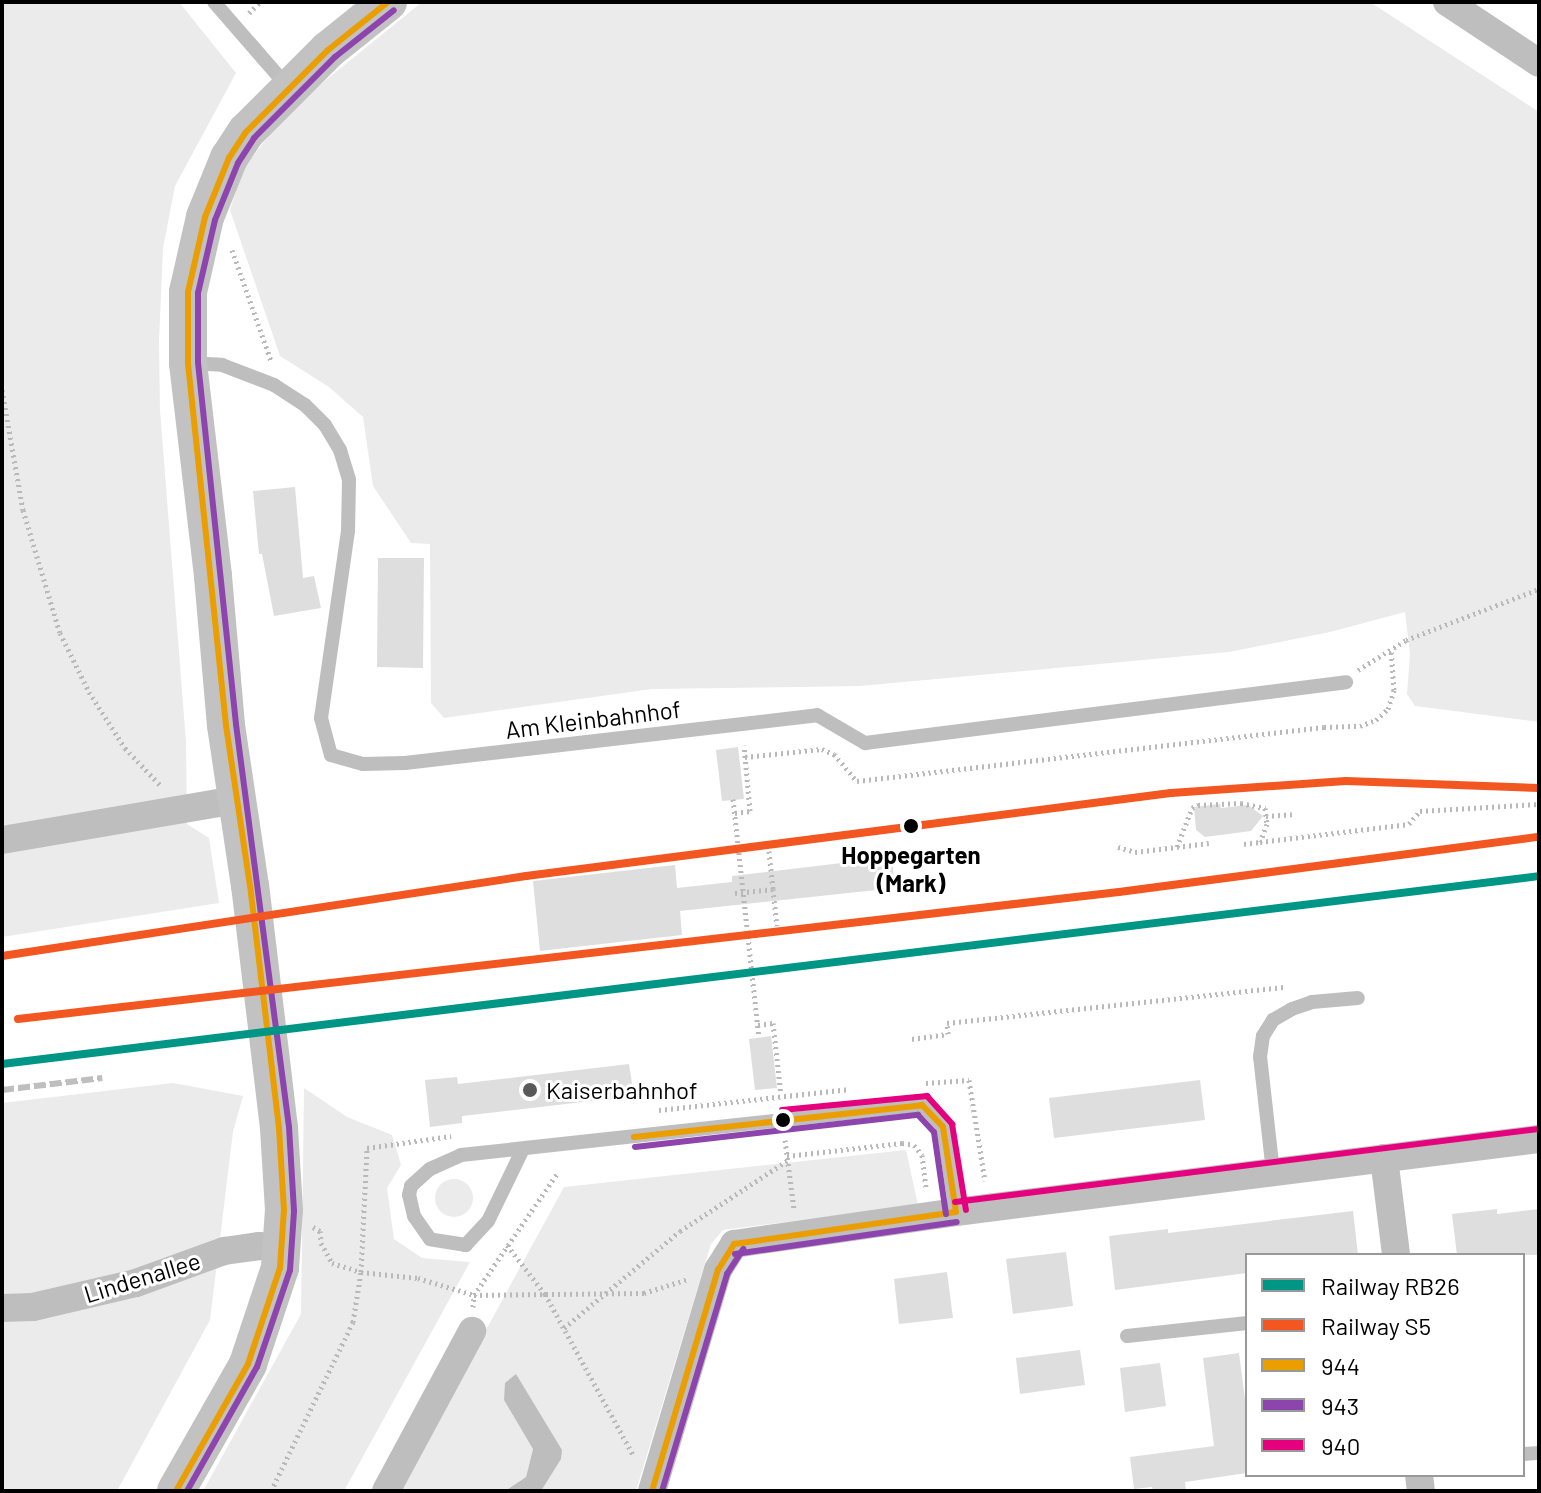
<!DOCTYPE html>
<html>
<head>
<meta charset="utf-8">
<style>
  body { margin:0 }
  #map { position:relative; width:1541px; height:1493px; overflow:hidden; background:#fff; font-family:Barlow,sans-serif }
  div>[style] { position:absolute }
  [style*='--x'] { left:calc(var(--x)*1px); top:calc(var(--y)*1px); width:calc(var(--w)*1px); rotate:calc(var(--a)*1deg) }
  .green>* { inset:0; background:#ebebeb }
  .round { border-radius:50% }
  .water>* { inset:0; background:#bdbdbd }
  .building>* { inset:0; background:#dedede }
  .path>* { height:5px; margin-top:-2.5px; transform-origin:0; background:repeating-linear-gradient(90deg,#b9b9b9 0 2px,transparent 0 6px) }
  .lane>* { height:14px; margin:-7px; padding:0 7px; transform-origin:7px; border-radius:7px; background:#bebebe }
  .street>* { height:28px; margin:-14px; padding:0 14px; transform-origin:14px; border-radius:14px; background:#bebebe }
  .secondary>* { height:38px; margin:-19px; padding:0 19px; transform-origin:19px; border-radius:19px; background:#c2c2c2 }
  .rail>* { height:6px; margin-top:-3px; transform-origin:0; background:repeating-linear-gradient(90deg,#bebebe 0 12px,transparent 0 16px) }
  .bus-1>* { height:6px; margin:-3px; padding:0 3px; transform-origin:3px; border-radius:3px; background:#eb9e00 }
  .bus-2>* { height:6px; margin:-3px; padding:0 3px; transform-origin:3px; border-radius:3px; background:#8e44ad }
  .bus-3>* { height:6px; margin:-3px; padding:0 3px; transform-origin:3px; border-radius:3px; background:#e5007d }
  .rail-1>* { height:8px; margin:-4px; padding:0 4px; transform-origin:4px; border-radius:4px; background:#009686 }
  .rail-2>* { height:8px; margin:-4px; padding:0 4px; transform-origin:4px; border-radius:4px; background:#f25721 }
  .dots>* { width:22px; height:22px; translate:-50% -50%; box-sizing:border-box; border:4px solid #fff; border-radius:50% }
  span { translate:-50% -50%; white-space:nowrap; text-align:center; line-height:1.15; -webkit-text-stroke:6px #fff; paint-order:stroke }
  .street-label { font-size:24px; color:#000 }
  .stop-label { font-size:24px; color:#000; font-weight:700 }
  .poi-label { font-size:24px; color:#000 }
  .left { translate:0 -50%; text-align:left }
  .frame { position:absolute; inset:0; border:4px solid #000; pointer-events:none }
  .legend { position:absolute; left:1245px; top:1253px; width:280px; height:224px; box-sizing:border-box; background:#fff; border:2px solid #999; margin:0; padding:10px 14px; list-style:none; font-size:24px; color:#000 }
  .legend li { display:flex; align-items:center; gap:16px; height:40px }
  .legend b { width:40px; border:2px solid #999 }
</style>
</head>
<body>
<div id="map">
  <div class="green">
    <i style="clip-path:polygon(2px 2px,179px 2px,236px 73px,175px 186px,163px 248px,159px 341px,160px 410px,186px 742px,187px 824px,209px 838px,219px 903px,2px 937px)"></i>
    <i style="clip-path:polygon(422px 2px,1370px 2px,1539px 112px,1539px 722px,1415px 706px,1407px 694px,1410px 654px,1405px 612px,1330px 632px,1229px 652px,860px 686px,652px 689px,444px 718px,431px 703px,430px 544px,411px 543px,373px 486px,363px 417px,329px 387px,280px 356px,230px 210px,242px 170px,289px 110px)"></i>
    <i style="clip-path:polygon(173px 1083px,243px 1096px,233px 1132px,210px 1320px,117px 1491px,2px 1491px,2px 1103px)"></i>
    <i style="clip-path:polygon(304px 1088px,347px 1117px,392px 1135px,401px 1165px,387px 1188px,394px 1239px,422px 1258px,470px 1262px,344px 1491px,203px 1491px,301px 1314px)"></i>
    <i style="clip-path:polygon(906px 1150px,918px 1205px,723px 1230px,711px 1244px,636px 1491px,541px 1491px,520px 1384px,516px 1374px,504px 1400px,533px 1448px,526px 1477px,505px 1491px,398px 1491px,564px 1187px)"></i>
    <i class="round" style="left:435px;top:1179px;width:38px;height:38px"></i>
  </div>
  <div class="water">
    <i style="clip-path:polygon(516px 1374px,562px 1450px,561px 1459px,541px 1491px,505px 1491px,526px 1477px,533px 1449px,504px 1400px,505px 1383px)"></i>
  </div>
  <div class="building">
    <i style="clip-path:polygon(295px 487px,303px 578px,314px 576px,321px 608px,274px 616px,262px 554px,259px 554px,253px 491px)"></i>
    <i style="clip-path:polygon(378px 558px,424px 558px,423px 668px,377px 667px)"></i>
    <i style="clip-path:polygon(738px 747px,744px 799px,722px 801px,716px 750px)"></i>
    <i style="clip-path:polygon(1220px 804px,1221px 808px,1248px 805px,1263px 816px,1251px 831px,1205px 837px,1196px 830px,1194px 807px)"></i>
    <i style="clip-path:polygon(892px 857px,895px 888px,680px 911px,682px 935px,540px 951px,533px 881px,675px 865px,677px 888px,732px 882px,732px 876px)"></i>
    <i style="clip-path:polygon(771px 1036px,777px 1088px,755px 1090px,749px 1039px)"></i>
    <i style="clip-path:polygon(629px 1064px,634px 1096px,462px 1116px,462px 1123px,430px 1127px,425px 1080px,457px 1077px,458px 1084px)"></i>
    <i style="clip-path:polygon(1200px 1080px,1205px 1120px,1054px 1138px,1049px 1098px)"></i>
    <i style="clip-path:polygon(1497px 1209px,1497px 1214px,1539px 1209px,1539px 1255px,1457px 1255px,1452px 1214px)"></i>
    <i style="clip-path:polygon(1353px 1211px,1358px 1255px,1247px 1255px,1247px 1273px,1115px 1290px,1109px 1236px,1168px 1229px,1168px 1233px)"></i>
    <i style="clip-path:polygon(1066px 1252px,1073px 1306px,1013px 1314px,1006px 1259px)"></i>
    <i style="clip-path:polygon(947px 1272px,953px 1318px,899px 1324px,894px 1279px)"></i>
    <i style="clip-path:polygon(1080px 1350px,1085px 1385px,1020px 1394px,1016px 1358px)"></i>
    <i style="clip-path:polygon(1239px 1353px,1247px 1414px,1247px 1473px,1185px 1482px,1186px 1491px,1153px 1491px,1152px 1487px,1134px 1489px,1130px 1457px,1214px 1446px,1203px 1358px)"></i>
    <i style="clip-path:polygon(1160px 1363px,1166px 1406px,1125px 1412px,1120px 1368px)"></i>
  </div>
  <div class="path">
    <i style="--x:249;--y:13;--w:16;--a:-45"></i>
    <i style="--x:232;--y:250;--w:118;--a:70.6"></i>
    <i style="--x:2;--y:390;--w:122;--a:80.1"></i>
    <i style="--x:23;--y:510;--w:128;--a:73.3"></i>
    <i style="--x:60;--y:633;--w:66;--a:63.8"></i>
    <i style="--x:89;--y:692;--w:67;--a:57.3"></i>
    <i style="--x:125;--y:748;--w:52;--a:46.5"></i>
    <i style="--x:1358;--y:670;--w:57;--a:-32"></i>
    <i style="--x:1406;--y:640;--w:142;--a:-21"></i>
    <i style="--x:745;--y:757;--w:77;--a:-5.9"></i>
    <i style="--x:822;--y:749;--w:13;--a:23"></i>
    <i style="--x:834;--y:754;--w:35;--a:50"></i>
    <i style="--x:857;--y:781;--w:470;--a:-6.6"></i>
    <i style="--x:1324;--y:727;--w:36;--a:-2"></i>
    <i style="--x:1360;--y:726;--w:17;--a:-21"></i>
    <i style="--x:1376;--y:720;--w:16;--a:-43"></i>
    <i style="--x:1388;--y:709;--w:20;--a:-72"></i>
    <i style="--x:1394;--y:690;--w:41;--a:-94.2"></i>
    <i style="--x:733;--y:799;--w:240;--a:83.8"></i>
    <i style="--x:735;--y:813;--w:15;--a:-8"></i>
    <i style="--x:750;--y:811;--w:66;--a:-95.2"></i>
    <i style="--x:1266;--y:816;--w:26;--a:-4"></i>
    <i style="--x:1244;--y:844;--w:16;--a:-7"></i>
    <i style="--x:1118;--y:847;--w:18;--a:16"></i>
    <i style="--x:1135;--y:852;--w:42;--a:-6.8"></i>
    <i style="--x:1177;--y:847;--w:42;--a:-69"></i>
    <i style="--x:1192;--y:808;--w:7;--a:-27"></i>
    <i style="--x:1198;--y:805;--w:43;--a:-2.7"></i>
    <i style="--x:1241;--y:803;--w:25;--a:12"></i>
    <i style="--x:1265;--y:808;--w:16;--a:83"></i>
    <i style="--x:1267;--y:824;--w:19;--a:111"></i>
    <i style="--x:1260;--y:842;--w:150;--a:-6.9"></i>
    <i style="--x:1409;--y:824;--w:17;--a:-50"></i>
    <i style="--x:1420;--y:811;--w:119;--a:-3.4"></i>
    <i style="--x:1177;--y:847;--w:32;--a:-7"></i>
    <i style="--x:769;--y:851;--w:38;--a:84"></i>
    <i style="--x:735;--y:893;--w:38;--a:-6"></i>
    <i style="--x:773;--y:889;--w:37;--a:84"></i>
    <i style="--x:758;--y:1025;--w:15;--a:-8"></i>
    <i style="--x:773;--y:1023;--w:72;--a:83.7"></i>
    <i style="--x:912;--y:1039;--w:36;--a:-8"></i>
    <i style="--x:948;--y:1034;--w:11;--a:-95"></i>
    <i style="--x:947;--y:1023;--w:341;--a:-6.1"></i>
    <i style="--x:926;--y:1083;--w:43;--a:-4"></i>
    <i style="--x:969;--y:1080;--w:102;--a:81"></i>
    <i style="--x:659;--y:1110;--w:190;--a:-6.3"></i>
    <i style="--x:785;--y:1140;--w:70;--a:82.6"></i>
    <i style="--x:787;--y:1156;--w:116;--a:-6.4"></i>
    <i style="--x:902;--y:1143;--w:12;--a:9"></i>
    <i style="--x:914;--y:1145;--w:13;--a:51"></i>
    <i style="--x:922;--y:1155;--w:33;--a:83"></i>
    <i style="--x:313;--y:1227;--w:8;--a:30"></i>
    <i style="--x:320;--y:1231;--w:12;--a:85"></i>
    <i style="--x:321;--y:1243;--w:23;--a:61"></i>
    <i style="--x:332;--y:1263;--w:30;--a:17"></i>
    <i style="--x:361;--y:1272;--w:57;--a:6"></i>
    <i style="--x:418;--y:1278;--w:59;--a:16.9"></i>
    <i style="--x:474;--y:1295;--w:170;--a:-0.7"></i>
    <i style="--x:644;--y:1293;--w:46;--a:-17.7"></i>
    <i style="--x:507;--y:1245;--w:62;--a:52.2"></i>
    <i style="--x:545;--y:1294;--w:183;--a:61.3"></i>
    <i style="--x:473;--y:1307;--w:12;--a:-85"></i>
    <i style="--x:474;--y:1295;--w:147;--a:-55.6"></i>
    <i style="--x:564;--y:1328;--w:151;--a:-39.9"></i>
    <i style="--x:680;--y:1231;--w:128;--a:-33.2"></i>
    <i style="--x:271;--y:1491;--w:188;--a:-64.1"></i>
    <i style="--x:353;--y:1322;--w:51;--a:-80.9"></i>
    <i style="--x:361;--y:1272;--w:124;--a:-87.2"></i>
    <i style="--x:367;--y:1148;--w:85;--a:-8.1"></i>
  </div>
  <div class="lane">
    <i style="--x:214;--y:2;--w:113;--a:49"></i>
    <i style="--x:188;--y:363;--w:34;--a:3"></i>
    <i style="--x:222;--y:365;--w:56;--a:21"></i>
    <i style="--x:274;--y:385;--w:37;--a:33"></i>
    <i style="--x:305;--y:405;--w:28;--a:45"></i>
    <i style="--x:325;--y:425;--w:29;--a:59"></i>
    <i style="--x:340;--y:450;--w:31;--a:73"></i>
    <i style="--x:349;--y:480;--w:51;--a:91.1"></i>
    <i style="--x:348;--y:531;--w:189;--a:98.2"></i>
    <i style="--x:321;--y:718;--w:38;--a:75"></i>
    <i style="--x:331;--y:755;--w:33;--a:16"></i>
    <i style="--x:363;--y:764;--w:42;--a:-1.4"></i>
    <i style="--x:405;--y:763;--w:415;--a:-6.6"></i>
    <i style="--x:817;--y:715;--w:56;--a:30.3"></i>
    <i style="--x:865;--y:743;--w:485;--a:-7.2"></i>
    <i style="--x:523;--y:1149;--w:80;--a:115.9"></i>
    <i style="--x:488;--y:1221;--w:33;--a:133"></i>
    <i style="--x:466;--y:1245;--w:36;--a:-171"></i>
    <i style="--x:430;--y:1239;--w:28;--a:-125"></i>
    <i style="--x:414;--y:1216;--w:22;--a:-103"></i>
    <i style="--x:409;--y:1195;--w:9;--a:-77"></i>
    <i style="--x:411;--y:1186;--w:25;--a:-42"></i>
    <i style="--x:430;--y:1169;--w:34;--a:-24"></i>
    <i style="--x:461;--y:1155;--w:464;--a:-6.2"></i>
    <i style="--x:922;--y:1105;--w:30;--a:46"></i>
    <i style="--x:943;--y:1127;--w:86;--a:81.3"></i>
    <i style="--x:1273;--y:1172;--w:116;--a:-96.4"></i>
    <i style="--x:1260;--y:1057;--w:21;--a:-82"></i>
    <i style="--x:1263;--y:1036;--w:19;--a:-58"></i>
    <i style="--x:1273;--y:1020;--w:22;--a:-30"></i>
    <i style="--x:1292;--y:1009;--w:21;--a:-19"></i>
    <i style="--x:1312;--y:1002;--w:46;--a:-5"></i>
    <i style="--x:1127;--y:1336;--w:121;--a:-6.2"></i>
    <i style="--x:1523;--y:1454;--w:16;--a:-4"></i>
  </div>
  <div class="street">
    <i style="--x:1447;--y:2;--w:110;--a:33.5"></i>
    <i style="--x:2;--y:840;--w:238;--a:-9.7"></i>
    <i style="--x:1384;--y:1158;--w:98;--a:82.9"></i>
    <i style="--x:2;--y:1308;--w:31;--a:-2"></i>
    <i style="--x:33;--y:1307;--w:106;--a:-13.1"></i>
    <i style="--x:136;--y:1283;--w:94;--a:-20"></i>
    <i style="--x:224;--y:1251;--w:35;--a:-8"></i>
    <i style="--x:259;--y:1246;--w:22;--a:5"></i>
    <i style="--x:1419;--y:1475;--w:16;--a:83"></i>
    <i style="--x:386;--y:1491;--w:182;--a:-61.7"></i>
    <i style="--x:652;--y:1491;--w:231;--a:-73.4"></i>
    <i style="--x:718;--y:1270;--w:31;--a:-58"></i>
    <i style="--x:734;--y:1244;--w:224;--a:-8.2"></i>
    <i style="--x:956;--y:1212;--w:588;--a:-7.14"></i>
  </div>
  <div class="secondary">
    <i style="--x:176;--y:1491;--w:146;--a:-60.4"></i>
    <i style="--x:248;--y:1364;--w:101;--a:-71.6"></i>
    <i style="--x:280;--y:1268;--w:58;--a:-86.1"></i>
    <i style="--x:284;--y:1210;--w:82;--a:-93.5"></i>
    <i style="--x:279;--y:1128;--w:244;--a:-96.8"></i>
    <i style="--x:250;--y:886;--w:163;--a:-98.5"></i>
    <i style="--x:226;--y:725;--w:150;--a:-95"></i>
    <i style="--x:213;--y:576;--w:214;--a:-96.7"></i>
    <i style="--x:188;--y:363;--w:71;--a:-90"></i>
    <i style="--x:188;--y:292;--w:77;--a:-77.2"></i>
    <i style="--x:205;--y:217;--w:64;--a:-67.9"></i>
    <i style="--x:229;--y:158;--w:31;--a:-57"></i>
    <i style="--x:246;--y:132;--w:116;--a:-45"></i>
    <i style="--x:328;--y:50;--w:77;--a:-38.7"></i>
  </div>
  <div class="rail">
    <i style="--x:2;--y:1090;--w:101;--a:-6.8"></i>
  </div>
  <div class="bus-1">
    <i style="--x:634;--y:1137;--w:290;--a:-6.3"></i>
    <i style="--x:922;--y:1105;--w:30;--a:46"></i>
    <i style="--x:943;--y:1127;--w:86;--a:81.3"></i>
    <i style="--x:734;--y:1244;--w:224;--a:-8.2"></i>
    <i style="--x:176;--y:1491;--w:146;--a:-60.4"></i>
    <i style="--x:248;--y:1364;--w:101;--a:-71.6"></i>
    <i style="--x:280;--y:1268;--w:58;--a:-86.1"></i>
    <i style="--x:284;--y:1210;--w:82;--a:-93.5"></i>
    <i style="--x:279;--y:1128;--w:244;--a:-96.8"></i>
    <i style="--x:250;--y:886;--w:163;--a:-98.5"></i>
    <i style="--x:226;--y:725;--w:364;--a:-96"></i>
    <i style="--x:188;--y:363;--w:71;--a:-90"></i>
    <i style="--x:188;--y:292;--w:77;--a:-77.2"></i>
    <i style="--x:205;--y:217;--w:64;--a:-67.9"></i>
    <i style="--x:229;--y:158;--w:31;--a:-57"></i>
    <i style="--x:246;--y:132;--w:116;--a:-45"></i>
    <i style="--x:328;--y:50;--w:77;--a:-38.7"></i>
    <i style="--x:652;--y:1491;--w:231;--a:-73.4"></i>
    <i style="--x:718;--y:1270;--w:31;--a:-58"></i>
  </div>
  <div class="bus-2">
    <i style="--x:635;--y:1147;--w:285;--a:-6.5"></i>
    <i style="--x:918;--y:1115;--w:23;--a:47"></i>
    <i style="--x:934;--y:1132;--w:83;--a:81.7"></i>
    <i style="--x:735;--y:1254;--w:224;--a:-8.2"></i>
    <i style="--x:187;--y:1491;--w:142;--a:-60.6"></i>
    <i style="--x:257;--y:1367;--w:102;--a:-71.2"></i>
    <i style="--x:290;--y:1270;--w:59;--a:-86.1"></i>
    <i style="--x:294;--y:1211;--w:84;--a:-93.4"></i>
    <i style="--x:289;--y:1127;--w:406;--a:-97.5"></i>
    <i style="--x:236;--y:724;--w:364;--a:-96"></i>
    <i style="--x:198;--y:362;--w:69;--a:-90"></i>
    <i style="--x:198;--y:293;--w:75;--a:-76.9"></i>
    <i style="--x:215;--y:220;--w:61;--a:-68"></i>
    <i style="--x:238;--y:163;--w:30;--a:-57"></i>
    <i style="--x:254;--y:138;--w:115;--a:-45"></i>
    <i style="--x:335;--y:57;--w:75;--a:-38.5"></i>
    <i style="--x:662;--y:1491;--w:227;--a:-73.3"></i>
    <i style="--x:727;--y:1274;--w:30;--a:-57"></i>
  </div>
  <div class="bus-3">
    <i style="--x:782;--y:1110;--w:146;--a:-5.5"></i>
    <i style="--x:927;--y:1096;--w:38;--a:48"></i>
    <i style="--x:952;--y:1124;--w:87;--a:80.8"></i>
    <i style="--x:955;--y:1202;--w:588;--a:-7.14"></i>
  </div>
  <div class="rail-1">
    <i style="--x:2;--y:1064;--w:1548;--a:-6.97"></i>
  </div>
  <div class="rail-2">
    <i style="--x:2;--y:956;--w:530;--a:-8.68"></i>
    <i style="--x:526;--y:876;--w:650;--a:-7.33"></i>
    <i style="--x:1171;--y:793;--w:175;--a:-3.9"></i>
    <i style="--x:1346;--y:781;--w:193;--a:2.1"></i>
    <i style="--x:18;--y:1019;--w:1108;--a:-6.58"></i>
    <i style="--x:1119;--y:892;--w:424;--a:-7.5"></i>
  </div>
  <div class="dots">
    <i style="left:911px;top:826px;background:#000"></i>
    <i style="left:530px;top:1090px;background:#595959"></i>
    <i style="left:783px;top:1120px;background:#000"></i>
  </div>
  <div class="street-label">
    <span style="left:593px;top:719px;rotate:-7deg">Am Kleinbahnhof</span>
    <span style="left:142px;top:1277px;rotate:-17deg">Lindenallee</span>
  </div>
  <div class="stop-label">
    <span style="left:911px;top:869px">Hoppegarten<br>(Mark)</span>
  </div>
  <div class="poi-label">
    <span class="left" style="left:546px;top:1090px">Kaiserbahnhof</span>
  </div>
  <div class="frame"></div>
  <ul class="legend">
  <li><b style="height:10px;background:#009686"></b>Railway RB26</li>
  <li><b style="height:10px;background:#f25721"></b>Railway S5</li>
  <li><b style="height:10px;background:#eb9e00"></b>944</li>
  <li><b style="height:10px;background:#8e44ad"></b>943</li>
  <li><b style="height:10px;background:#e5007d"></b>940</li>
  </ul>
</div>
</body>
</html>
